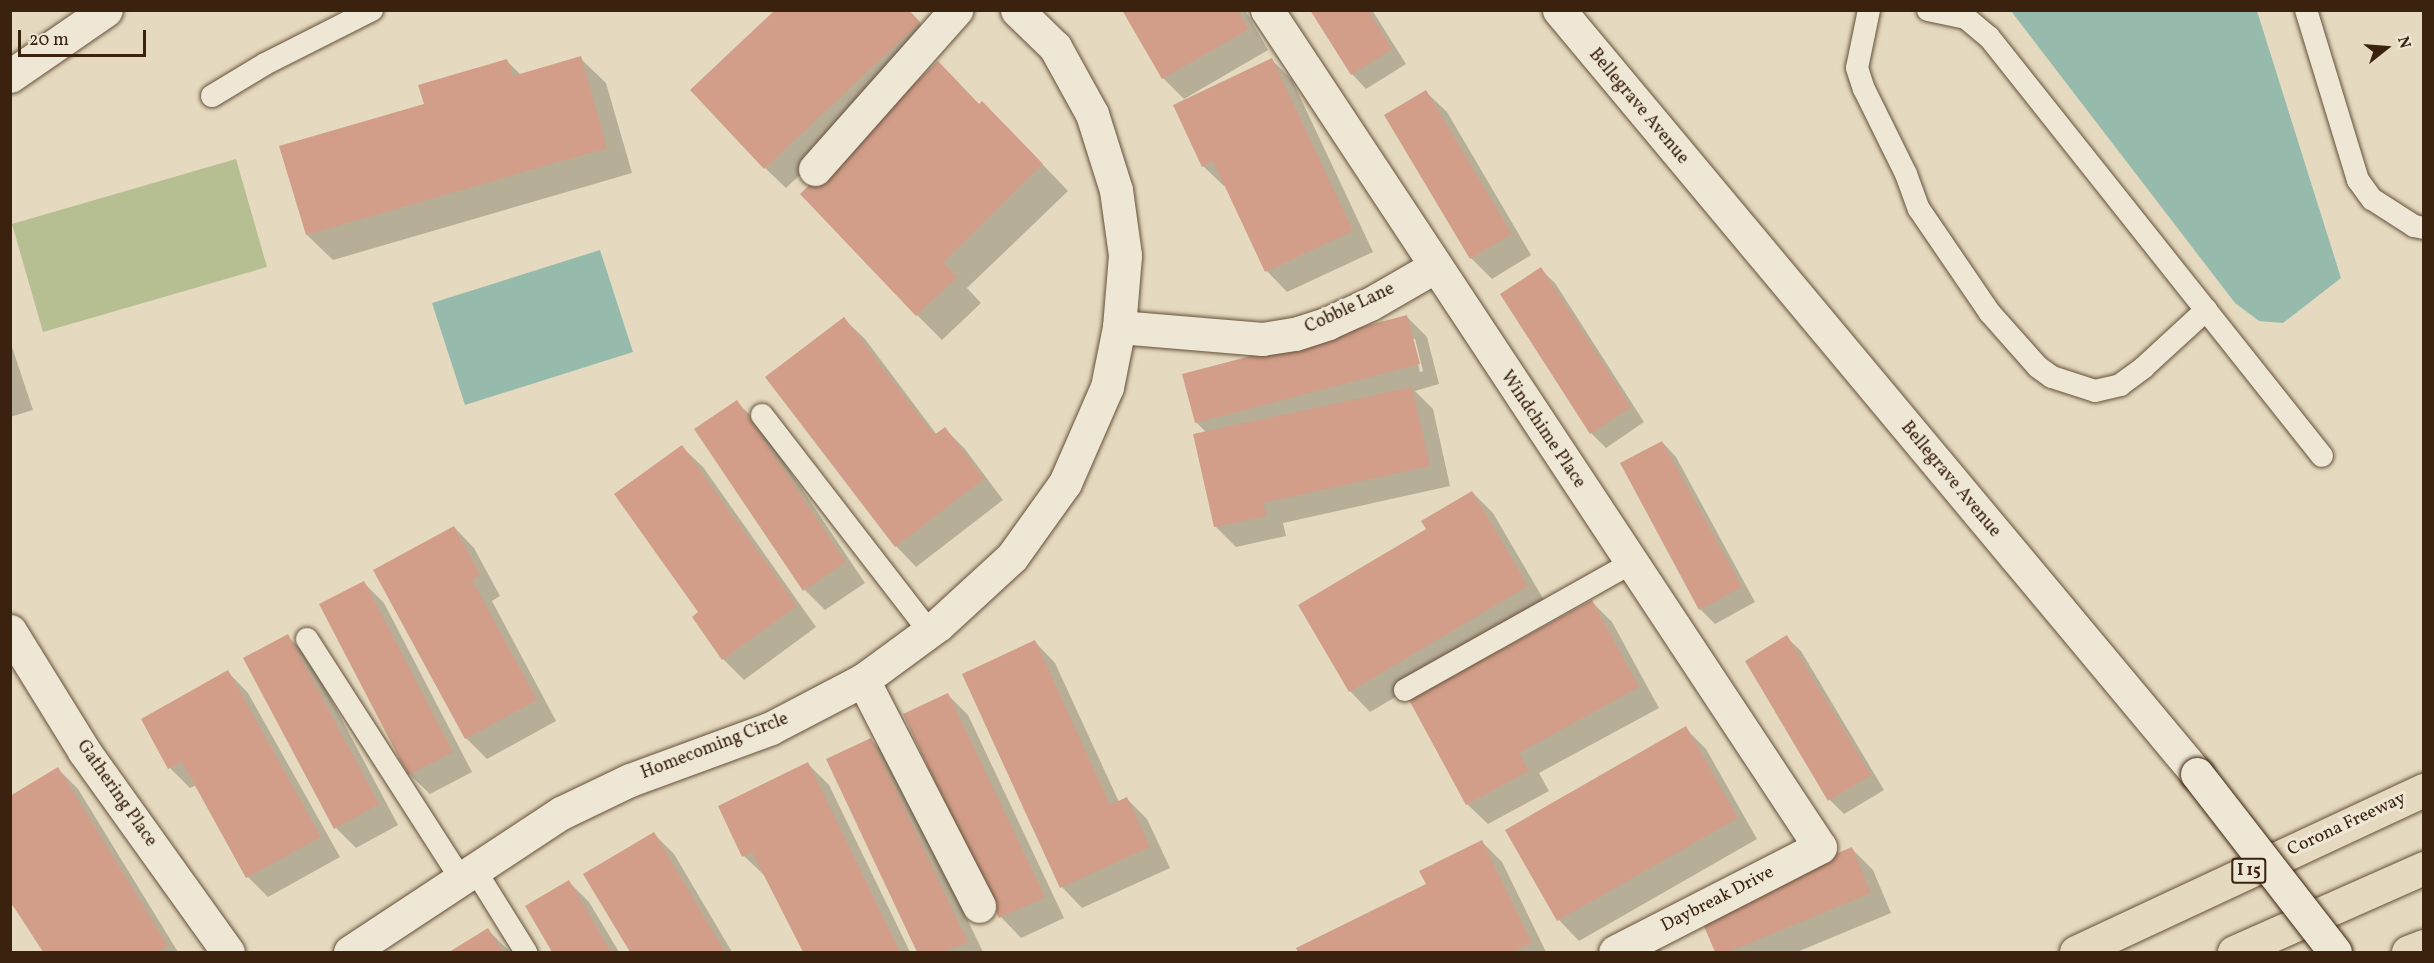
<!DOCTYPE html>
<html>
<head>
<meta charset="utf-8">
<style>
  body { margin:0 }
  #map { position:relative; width:2434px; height:963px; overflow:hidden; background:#e5dabf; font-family:Vollkorn,serif }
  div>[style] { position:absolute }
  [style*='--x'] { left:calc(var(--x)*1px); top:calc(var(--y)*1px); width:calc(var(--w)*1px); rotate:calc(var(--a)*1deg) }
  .green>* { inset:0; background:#b6bf91 }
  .water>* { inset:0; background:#96bbad }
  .shadow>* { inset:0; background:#0003 }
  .building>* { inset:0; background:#d29e89 }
  .roads { filter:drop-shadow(0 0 2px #65503a) drop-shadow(0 0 2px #65503a) }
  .service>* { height:22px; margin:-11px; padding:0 11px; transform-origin:11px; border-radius:11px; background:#eee7d5 }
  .minor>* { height:33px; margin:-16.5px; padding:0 16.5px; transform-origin:16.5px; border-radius:16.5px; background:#eee7d5 }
  .secondary>* { height:33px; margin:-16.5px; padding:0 16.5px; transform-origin:16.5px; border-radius:16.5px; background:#eee7d5 }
  .motorway>* { height:33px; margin:-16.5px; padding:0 16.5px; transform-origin:16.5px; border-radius:16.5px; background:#e5dabf }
  .bridges { filter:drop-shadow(0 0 2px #3a220e) drop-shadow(0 0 2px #3a220e) }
  .secondary-bridge>* { height:33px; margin:-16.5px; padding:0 16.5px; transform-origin:16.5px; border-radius:16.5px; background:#eee7d5 }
  span { translate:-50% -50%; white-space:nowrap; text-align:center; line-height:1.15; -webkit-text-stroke:6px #eee7d5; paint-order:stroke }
  .shield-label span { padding:2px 4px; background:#eee7d5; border:2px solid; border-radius:4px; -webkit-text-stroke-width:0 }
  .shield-label { font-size:16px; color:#3a220e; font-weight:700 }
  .street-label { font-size:18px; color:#3a220e }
  .frame { position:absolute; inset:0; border:12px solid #3a220e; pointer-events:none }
  .north { position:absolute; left:2356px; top:18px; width:60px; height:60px; -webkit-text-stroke:4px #eee7d5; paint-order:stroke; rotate:73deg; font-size:16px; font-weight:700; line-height:24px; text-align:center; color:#3a220e }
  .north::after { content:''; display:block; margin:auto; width:21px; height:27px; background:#3a220e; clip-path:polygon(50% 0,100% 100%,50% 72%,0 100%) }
  .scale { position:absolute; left:18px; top:30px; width:128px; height:27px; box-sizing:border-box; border:3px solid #3a220e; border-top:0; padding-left:8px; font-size:18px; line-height:21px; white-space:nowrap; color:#3a220e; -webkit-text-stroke:4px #eee7d5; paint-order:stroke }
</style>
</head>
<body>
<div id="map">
  <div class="green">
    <i style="clip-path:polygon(236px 159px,267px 267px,43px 332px,12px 224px)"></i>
  </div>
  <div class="water">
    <i style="clip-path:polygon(2011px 11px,2257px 11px,2341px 278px,2283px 323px,2259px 321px,2235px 303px)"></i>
    <i style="clip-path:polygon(600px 250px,633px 352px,465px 405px,432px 303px)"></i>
  </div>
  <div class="shadow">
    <i style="clip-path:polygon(908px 10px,939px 44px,786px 188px,765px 168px)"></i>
    <i style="clip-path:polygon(1123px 10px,1245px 10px,1268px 50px,1184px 99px,1163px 78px)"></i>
    <i style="clip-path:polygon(1312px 10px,1372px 10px,1406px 64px,1366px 89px,1352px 74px)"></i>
    <i style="clip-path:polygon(580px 58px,606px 83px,632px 173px,333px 260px,307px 235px,426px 105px,507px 61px,521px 75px)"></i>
    <i style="clip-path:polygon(1272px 60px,1292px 80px,1373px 252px,1287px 292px,1267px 271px,1226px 185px,1224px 186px,1203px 166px)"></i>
    <i style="clip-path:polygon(1426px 92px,1447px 112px,1531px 255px,1492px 279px,1471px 258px)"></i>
    <i style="clip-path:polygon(979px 106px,1008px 128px,1068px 191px,967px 288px,981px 303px,942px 340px,917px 315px)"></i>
    <i style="clip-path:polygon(1540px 269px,1555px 283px,1644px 422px,1606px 448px,1591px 433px,1502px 294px)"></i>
    <i style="clip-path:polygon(evenodd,1406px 316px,1427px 337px,1439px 384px,1415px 391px,1433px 409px,1450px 486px,1283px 523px,1286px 536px,1236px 547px,1215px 526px,1207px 433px,1196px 422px,1406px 316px,1412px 339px,1415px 339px,1423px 371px,1420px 372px,1412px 339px)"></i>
    <i style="clip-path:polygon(844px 319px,865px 339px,937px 435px,945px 429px,965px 449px,1003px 500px,916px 567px,896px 546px)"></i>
    <i style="clip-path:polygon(10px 341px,33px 410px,10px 417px)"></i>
    <i style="clip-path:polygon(737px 402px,757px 422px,865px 583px,825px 610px,805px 590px)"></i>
    <i style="clip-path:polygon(1662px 442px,1676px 457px,1755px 602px,1715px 624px,1700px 609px,1622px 464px)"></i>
    <i style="clip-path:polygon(682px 447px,703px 467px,816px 627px,744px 680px,723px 659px,700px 613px)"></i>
    <i style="clip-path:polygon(1472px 492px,1493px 513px,1548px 607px,1370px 712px,1350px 691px,1428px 530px)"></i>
    <i style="clip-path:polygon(454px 527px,474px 548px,500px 596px,492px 601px,556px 721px,487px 759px,466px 738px,375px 570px)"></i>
    <i style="clip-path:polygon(364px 583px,384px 603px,472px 772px,430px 794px,409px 774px)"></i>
    <i style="clip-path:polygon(1592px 602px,1612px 622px,1659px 708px,1539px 773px,1549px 791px,1488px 824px,1467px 804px)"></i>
    <i style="clip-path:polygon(287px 636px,308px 656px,398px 825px,356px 848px,336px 828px)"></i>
    <i style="clip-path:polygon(1786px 637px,1801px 651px,1884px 790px,1844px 814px,1830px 800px)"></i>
    <i style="clip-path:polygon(1035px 642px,1055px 663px,1119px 802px,1127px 799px,1147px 819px,1170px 868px,1082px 908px,1062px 887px)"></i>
    <i style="clip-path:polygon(228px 672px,248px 693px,340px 857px,268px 897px,248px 877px,197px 785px,190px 788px,170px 768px)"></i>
    <i style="clip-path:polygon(948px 695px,968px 715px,1064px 918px,1021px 938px,1001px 917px,905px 715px)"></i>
    <i style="clip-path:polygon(1685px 728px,1706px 749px,1757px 839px,1579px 941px,1559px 920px,1507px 831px)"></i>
    <i style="clip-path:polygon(870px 739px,891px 760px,983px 952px,919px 952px,828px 759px)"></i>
    <i style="clip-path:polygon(808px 764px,829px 785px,910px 952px,805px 952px,765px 876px,744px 856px,720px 807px)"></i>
    <i style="clip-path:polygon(58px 769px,78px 789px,178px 952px,45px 952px,22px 915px,10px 903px,10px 798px)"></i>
    <i style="clip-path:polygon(654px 834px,674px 854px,732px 952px,632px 952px,585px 874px)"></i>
    <i style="clip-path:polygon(1482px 842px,1502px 862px,1546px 952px,1300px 952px,1298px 949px,1428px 885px)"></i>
    <i style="clip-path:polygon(1852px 849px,1873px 870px,1891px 913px,1797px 952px,1716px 952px,1700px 913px)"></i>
    <i style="clip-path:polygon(569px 882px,589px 902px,619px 952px,554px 952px,527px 906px)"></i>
    <i style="clip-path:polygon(488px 930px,510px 952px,452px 952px)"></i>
    <i style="clip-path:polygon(1656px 945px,1663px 952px,1641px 952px)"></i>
  </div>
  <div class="building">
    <i style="clip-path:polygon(775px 10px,909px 10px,920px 22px,764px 169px,690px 90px)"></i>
    <i style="clip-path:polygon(1122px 10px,1238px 10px,1249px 29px,1162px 79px)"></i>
    <i style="clip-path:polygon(1310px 10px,1368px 10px,1392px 49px,1351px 75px)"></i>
    <i style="clip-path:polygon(581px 56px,607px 148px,306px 235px,279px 146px,424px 104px,418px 85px,507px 59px,513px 76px)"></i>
    <i style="clip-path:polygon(1272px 58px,1353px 231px,1265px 272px,1213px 161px,1202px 167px,1173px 105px)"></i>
    <i style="clip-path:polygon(938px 61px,979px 104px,982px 101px,1043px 164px,943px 262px,957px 277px,916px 316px,800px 194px)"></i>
    <i style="clip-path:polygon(1426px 90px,1512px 234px,1470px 259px,1384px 115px)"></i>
    <i style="clip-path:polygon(1541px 267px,1631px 407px,1590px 434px,1500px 294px)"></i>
    <i style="clip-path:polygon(1407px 315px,1420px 364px,1195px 423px,1182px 374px)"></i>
    <i style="clip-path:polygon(844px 317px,934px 435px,945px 427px,984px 479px,895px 547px,765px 377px)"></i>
    <i style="clip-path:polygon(1412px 387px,1430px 466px,1263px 503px,1267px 516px,1214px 527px,1193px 434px)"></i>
    <i style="clip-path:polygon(737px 400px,846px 562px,803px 591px,694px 429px)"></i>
    <i style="clip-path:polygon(1662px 441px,1742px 587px,1699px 610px,1620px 463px)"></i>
    <i style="clip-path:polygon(682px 445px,797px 606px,722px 660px,692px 617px,698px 612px,614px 494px)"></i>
    <i style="clip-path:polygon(1472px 491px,1528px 586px,1349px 692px,1298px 605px,1426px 529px,1421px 521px)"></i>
    <i style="clip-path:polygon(454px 526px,480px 575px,472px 580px,537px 700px,465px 739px,373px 570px)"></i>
    <i style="clip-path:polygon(364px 581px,453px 752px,408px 775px,319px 604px)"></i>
    <i style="clip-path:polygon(1592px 600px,1639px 687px,1519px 753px,1529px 771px,1466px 805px,1409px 700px)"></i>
    <i style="clip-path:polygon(288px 634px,379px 804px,334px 829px,243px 658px)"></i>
    <i style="clip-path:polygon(1787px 635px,1871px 775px,1828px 801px,1745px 661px)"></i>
    <i style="clip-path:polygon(1035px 640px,1110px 805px,1127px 797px,1150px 847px,1060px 888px,962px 674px)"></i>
    <i style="clip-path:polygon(228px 670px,321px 837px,246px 878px,182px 762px,168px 769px,141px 719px)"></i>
    <i style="clip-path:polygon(948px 693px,1045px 897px,999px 918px,903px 714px)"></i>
    <i style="clip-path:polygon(1686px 726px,1738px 818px,1557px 921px,1505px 830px)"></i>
    <i style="clip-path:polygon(871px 738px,968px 942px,944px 952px,917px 952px,826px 759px)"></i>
    <i style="clip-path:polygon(808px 762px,900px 952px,803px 952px,752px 852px,742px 857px,718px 806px)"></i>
    <i style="clip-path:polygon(58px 767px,168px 946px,158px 952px,43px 952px,10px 901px,10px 796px)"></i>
    <i style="clip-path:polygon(654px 832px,725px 952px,630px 952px,583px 874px)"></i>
    <i style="clip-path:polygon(1482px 840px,1532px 943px,1512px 952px,1298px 952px,1296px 948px,1426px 884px,1419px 871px)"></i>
    <i style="clip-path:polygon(1852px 847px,1871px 893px,1728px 952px,1715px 952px,1698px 912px)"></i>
    <i style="clip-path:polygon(569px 880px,611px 952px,552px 952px,525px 906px)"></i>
    <i style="clip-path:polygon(488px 928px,503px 952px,449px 952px)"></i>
  </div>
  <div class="roads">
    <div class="service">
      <i style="--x:1869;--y:10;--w:59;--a:101.7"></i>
      <i style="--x:1857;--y:68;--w:22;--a:72"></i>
      <i style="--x:1864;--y:89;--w:95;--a:63.7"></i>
      <i style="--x:1906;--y:174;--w:37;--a:70"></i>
      <i style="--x:1919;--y:209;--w:126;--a:55.7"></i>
      <i style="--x:1990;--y:313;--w:72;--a:48.4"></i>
      <i style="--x:2038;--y:367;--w:17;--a:36"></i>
      <i style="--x:2052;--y:377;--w:45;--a:18"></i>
      <i style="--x:2095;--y:391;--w:26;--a:-13"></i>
      <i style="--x:2120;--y:385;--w:29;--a:-36"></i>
      <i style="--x:2143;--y:368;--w:86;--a:-42.6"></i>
      <i style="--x:1928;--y:10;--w:39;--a:12"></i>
      <i style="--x:1966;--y:18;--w:30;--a:40"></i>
      <i style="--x:1989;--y:37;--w:535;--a:51.52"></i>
      <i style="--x:2306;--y:10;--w:178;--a:73"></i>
      <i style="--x:2358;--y:180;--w:24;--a:54"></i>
      <i style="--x:2372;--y:199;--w:50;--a:32.7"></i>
      <i style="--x:2414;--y:226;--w:10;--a:11"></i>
      <i style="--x:212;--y:96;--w:62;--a:-31.1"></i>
      <i style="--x:265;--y:64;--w:120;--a:-26.8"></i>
      <i style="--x:762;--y:415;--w:273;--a:52.3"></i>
      <i style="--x:307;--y:639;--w:285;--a:57.3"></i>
      <i style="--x:1405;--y:690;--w:259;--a:-29.3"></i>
      <i style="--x:475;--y:870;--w:97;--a:58.1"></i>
    </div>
    <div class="minor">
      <i style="--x:1267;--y:10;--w:1003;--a:56.55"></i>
      <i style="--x:1820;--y:847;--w:230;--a:152.9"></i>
      <i style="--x:10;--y:76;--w:116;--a:-34.5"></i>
      <i style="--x:815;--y:169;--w:213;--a:-48.4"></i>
      <i style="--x:1119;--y:327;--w:144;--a:4.8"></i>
      <i style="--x:1262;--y:339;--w:33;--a:-9"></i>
      <i style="--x:1295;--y:334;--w:35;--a:-18"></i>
      <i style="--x:1328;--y:323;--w:46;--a:-24.3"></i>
      <i style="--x:1370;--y:304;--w:74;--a:-30"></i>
      <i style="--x:10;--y:631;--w:141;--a:58.3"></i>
      <i style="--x:84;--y:751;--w:247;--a:54.4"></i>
      <i style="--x:863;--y:680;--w:254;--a:62.8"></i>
      <i style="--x:350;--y:952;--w:253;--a:-33.4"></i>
      <i style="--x:561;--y:813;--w:76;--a:-25.6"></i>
      <i style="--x:630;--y:780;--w:150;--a:-20.2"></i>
      <i style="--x:771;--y:728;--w:104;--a:-27.6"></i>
      <i style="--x:863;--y:680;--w:93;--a:-36.3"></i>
      <i style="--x:938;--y:625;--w:100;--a:-42.6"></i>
      <i style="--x:1012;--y:557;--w:91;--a:-54.4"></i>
      <i style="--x:1065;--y:483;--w:105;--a:-66.4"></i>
      <i style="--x:1107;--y:387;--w:61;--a:-78.7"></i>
      <i style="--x:1119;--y:327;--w:72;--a:-85.2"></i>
      <i style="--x:1125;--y:255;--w:66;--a:-97.9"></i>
      <i style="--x:1116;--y:190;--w:80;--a:-107.5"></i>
      <i style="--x:1092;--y:114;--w:77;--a:-118.9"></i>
      <i style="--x:1055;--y:47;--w:53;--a:-135.8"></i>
    </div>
    <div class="secondary">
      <i style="--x:1559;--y:10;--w:995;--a:50.14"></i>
    </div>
    <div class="motorway">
      <i style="--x:2076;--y:952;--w:384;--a:-25"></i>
      <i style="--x:2234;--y:952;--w:208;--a:-23.9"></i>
      <i style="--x:2408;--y:952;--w:17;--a:-21"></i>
    </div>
  </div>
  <div class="bridges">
    <div class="secondary-bridge">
      <i style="--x:2197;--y:774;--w:225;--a:52.2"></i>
    </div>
  </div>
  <div class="shield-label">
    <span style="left:2249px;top:871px">I 15</span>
  </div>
  <div class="street-label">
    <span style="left:1638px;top:107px;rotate:50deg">Bellegrave Avenue</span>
    <span style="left:1350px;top:309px;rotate:-25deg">Cobble Lane</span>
    <span style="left:1542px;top:430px;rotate:56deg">Windchime Place</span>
    <span style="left:1950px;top:480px;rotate:50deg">Bellegrave Avenue</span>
    <span style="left:715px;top:747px;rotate:-21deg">Homecoming Circle</span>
    <span style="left:116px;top:794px;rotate:55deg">Gathering Place</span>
    <span style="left:2347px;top:825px;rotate:-25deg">Corona Freeway</span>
    <span style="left:1718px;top:900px;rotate:-27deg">Daybreak Drive</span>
  </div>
  <div class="frame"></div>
  <div class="north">N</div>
  <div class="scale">20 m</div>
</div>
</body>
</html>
